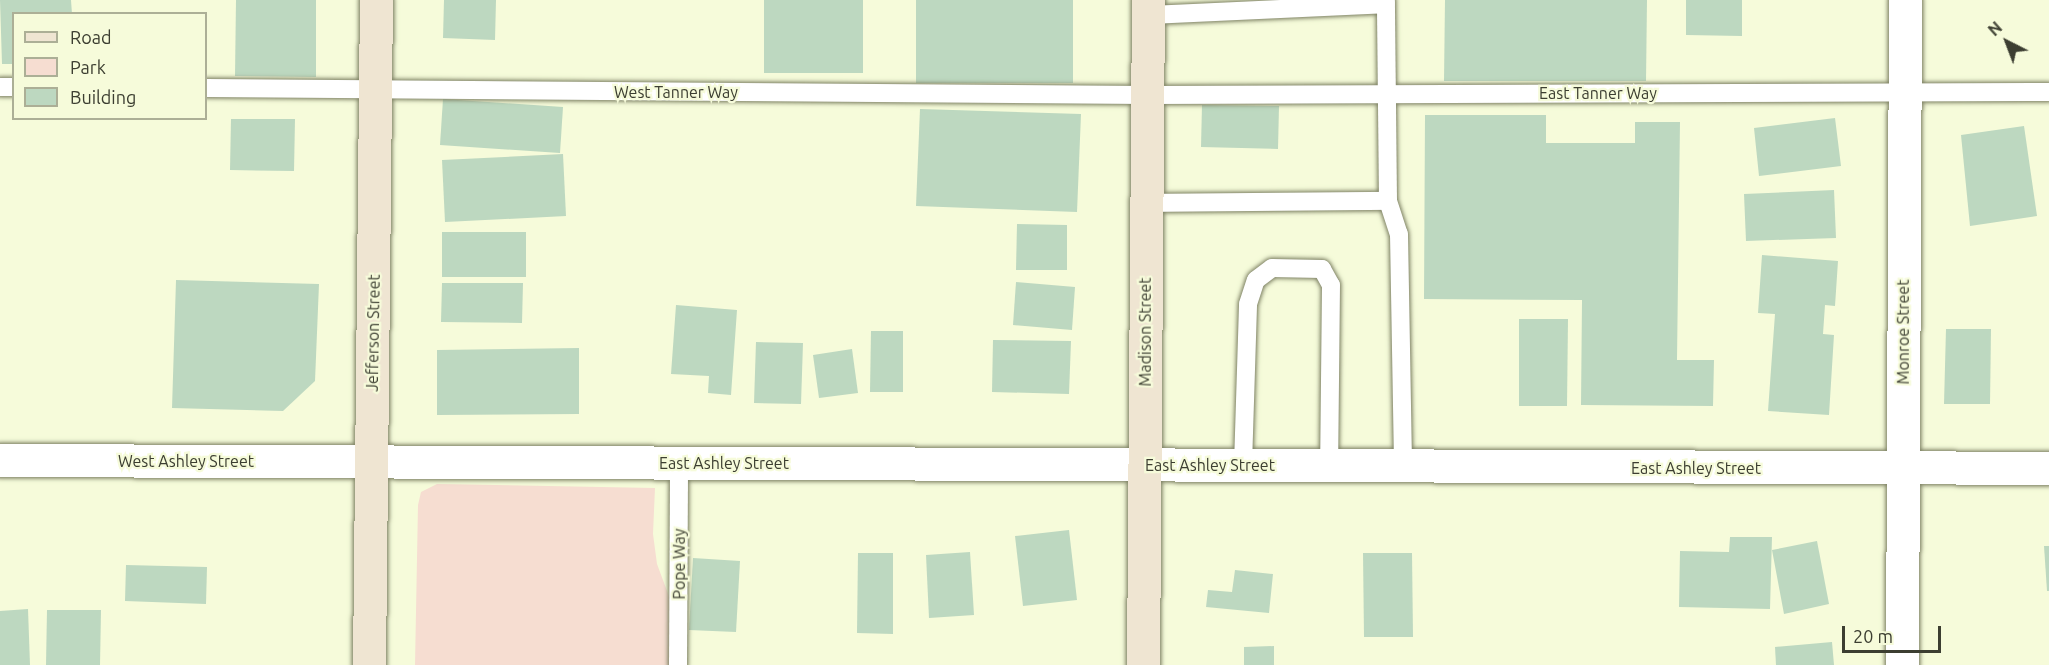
<!DOCTYPE html>
<html>
<head>
<meta charset="utf-8">
<style>
  body { margin:0 }
  #map { position:relative; width:2049px; height:665px; overflow:hidden; background:#f6fbda; font-family:Ubuntu,sans-serif }
  div>[style] { position:absolute }
  [style*='--x'] { left:calc(var(--x)*1px); top:calc(var(--y)*1px); width:calc(var(--w)*1px); rotate:calc(var(--a)*1deg) }
  .green>* { inset:0; background:#f6ddd1 }
  .building>* { inset:0; background:#bdd8c0 }
  .roads { filter:drop-shadow(0 0 2px #7f8365) drop-shadow(0 0 2px #7f8365) }
  .lane>* { height:18px; margin:-9px; padding:0 9px; transform-origin:9px; border-radius:9px; background:#fff }
  .street>* { height:33px; margin:-16.5px; padding:0 16.5px; transform-origin:16.5px; border-radius:16.5px; background:#fff }
  .secondary>* { height:33px; margin:-16.5px; padding:0 16.5px; transform-origin:16.5px; border-radius:16.5px; background:#efe5d2 }
  span { translate:-50% -50%; white-space:nowrap; text-align:center; line-height:1.15; -webkit-text-stroke:4.5px #f6fbda; paint-order:stroke }
  .street-label { font-size:16px; color:#3c3e31 }
  .legend { position:absolute; left:12px; top:12px; width:195px; height:108px; box-sizing:border-box; background:#f6fbda; border:2px solid #acaf96; margin:0; padding:8px 10px; list-style:none; font-size:18px; color:#3c3e31 }
  .legend li { display:flex; align-items:center; gap:12px; height:30px }
  .legend b { width:30px; border:2px solid #acaf96 }
  .north { position:absolute; left:1977px; top:12px; width:60px; height:60px; -webkit-text-stroke:4px #f6fbda; paint-order:stroke; rotate:318deg; font-size:16px; font-weight:700; line-height:24px; text-align:center; color:#3c3e31 }
  .north::after { content:''; display:block; margin:auto; width:21px; height:27px; background:#3c3e31; clip-path:polygon(50% 0,100% 100%,50% 72%,0 100%) }
  .scale { position:absolute; left:1842px; top:626px; width:99px; height:27px; box-sizing:border-box; border:3px solid #3c3e31; border-top:0; padding-left:8px; font-size:18px; line-height:21px; white-space:nowrap; color:#3c3e31; -webkit-text-stroke:4px #f6fbda; paint-order:stroke }
</style>
</head>
<body>
<div id="map">
  <div class="green">
    <i style="clip-path:polygon(437px 484px,655px 488px,653px 534px,657px 564px,673px 607px,673px 665px,415px 665px,418px 505px,421px 492px)"></i>
  </div>
  <div class="building">
    <i style="clip-path:polygon(0 0,71px 0,72px 14px,14px 14px,14px 64px,2px 64px)"></i>
    <i style="clip-path:polygon(236px 0,316px 0,316px 77px,235px 76px)"></i>
    <i style="clip-path:polygon(444px 0,496px 0,495px 40px,443px 38px)"></i>
    <i style="clip-path:polygon(764px 0,863px 0,863px 73px,764px 73px)"></i>
    <i style="clip-path:polygon(916px 0,1073px 0,1073px 83px,916px 83px)"></i>
    <i style="clip-path:polygon(1445px 0,1647px 0,1646px 81px,1444px 81px)"></i>
    <i style="clip-path:polygon(1686px 0,1742px 0,1742px 36px,1686px 35px)"></i>
    <i style="clip-path:polygon(443px 99px,563px 107px,560px 153px,440px 145px)"></i>
    <i style="clip-path:polygon(1202px 105px,1279px 106px,1278px 149px,1201px 147px)"></i>
    <i style="clip-path:polygon(920px 109px,1081px 114px,1077px 212px,916px 206px)"></i>
    <i style="clip-path:polygon(1425px 115px,1546px 115px,1546px 143px,1635px 143px,1635px 122px,1680px 122px,1677px 360px,1714px 360px,1713px 406px,1581px 405px,1582px 300px,1424px 299px)"></i>
    <i style="clip-path:polygon(1835px 118px,1841px 166px,1759px 176px,1754px 128px)"></i>
    <i style="clip-path:polygon(231px 119px,295px 119px,294px 171px,230px 170px)"></i>
    <i style="clip-path:polygon(2024px 126px,2037px 216px,1970px 226px,1961px 135px)"></i>
    <i style="clip-path:polygon(563px 154px,566px 216px,445px 222px,442px 160px)"></i>
    <i style="clip-path:polygon(1834px 190px,1836px 238px,1746px 241px,1744px 194px)"></i>
    <i style="clip-path:polygon(1017px 224px,1067px 225px,1067px 270px,1016px 270px)"></i>
    <i style="clip-path:polygon(442px 232px,526px 232px,526px 277px,442px 277px)"></i>
    <i style="clip-path:polygon(1762px 255px,1838px 261px,1835px 306px,1825px 305px,1823px 334px,1834px 335px,1829px 415px,1768px 411px,1775px 314px,1758px 313px)"></i>
    <i style="clip-path:polygon(176px 280px,319px 284px,315px 381px,283px 411px,172px 408px)"></i>
    <i style="clip-path:polygon(1016px 282px,1075px 287px,1072px 330px,1013px 325px)"></i>
    <i style="clip-path:polygon(442px 283px,523px 283px,522px 323px,441px 322px)"></i>
    <i style="clip-path:polygon(676px 305px,737px 310px,731px 395px,708px 393px,709px 376px,671px 374px)"></i>
    <i style="clip-path:polygon(1519px 319px,1568px 319px,1567px 406px,1519px 406px)"></i>
    <i style="clip-path:polygon(1946px 329px,1991px 329px,1990px 404px,1944px 404px)"></i>
    <i style="clip-path:polygon(871px 331px,903px 331px,903px 392px,870px 392px)"></i>
    <i style="clip-path:polygon(993px 340px,1071px 341px,1069px 394px,992px 392px)"></i>
    <i style="clip-path:polygon(756px 342px,803px 343px,801px 404px,754px 403px)"></i>
    <i style="clip-path:polygon(579px 348px,579px 414px,437px 415px,437px 350px)"></i>
    <i style="clip-path:polygon(852px 349px,858px 393px,819px 398px,813px 355px)"></i>
    <i style="clip-path:polygon(1069px 530px,1077px 600px,1023px 606px,1015px 536px)"></i>
    <i style="clip-path:polygon(1730px 537px,1772px 537px,1770px 609px,1679px 607px,1680px 551px,1729px 552px)"></i>
    <i style="clip-path:polygon(1817px 541px,1829px 604px,1784px 614px,1772px 550px)"></i>
    <i style="clip-path:polygon(2044px 546px,2049px 546px,2049px 591px,2047px 591px)"></i>
    <i style="clip-path:polygon(970px 552px,974px 615px,929px 618px,926px 555px)"></i>
    <i style="clip-path:polygon(858px 553px,893px 553px,893px 634px,857px 633px)"></i>
    <i style="clip-path:polygon(1363px 553px,1412px 553px,1413px 637px,1364px 637px)"></i>
    <i style="clip-path:polygon(693px 558px,740px 561px,736px 632px,689px 630px)"></i>
    <i style="clip-path:polygon(126px 565px,207px 567px,206px 604px,125px 601px)"></i>
    <i style="clip-path:polygon(1235px 570px,1273px 574px,1269px 613px,1206px 607px,1208px 590px,1232px 592px)"></i>
    <i style="clip-path:polygon(28px 609px,30px 665px,0 665px,0 611px)"></i>
    <i style="clip-path:polygon(47px 610px,101px 610px,100px 665px,46px 665px)"></i>
    <i style="clip-path:polygon(1832px 642px,1834px 665px,1776px 665px,1775px 647px)"></i>
    <i style="clip-path:polygon(1274px 646px,1274px 665px,1244px 665px,1244px 647px)"></i>
  </div>
  <div class="roads">
    <div class="lane">
      <i style="--x:1148;--y:15;--w:238;--a:-2.6"></i>
      <i style="--x:0;--y:87;--w:14;--a:0"></i>
      <i style="--x:206;--y:88;--w:941;--a:0.43"></i>
      <i style="--x:1147;--y:95;--w:902;--a:-0.19"></i>
      <i style="--x:1388;--y:201;--w:35;--a:72"></i>
      <i style="--x:1399;--y:234;--w:232;--a:89"></i>
      <i style="--x:1146;--y:203;--w:242;--a:-0.5"></i>
      <i style="--x:1388;--y:201;--w:201;--a:-90.6"></i>
      <i style="--x:1243;--y:465;--w:161;--a:-88.2"></i>
      <i style="--x:1248;--y:304;--w:25;--a:-72"></i>
      <i style="--x:1256;--y:280;--w:20;--a:-37"></i>
      <i style="--x:1272;--y:268;--w:50;--a:1.1"></i>
      <i style="--x:1322;--y:269;--w:18;--a:61"></i>
      <i style="--x:1331;--y:285;--w:180;--a:90.6"></i>
      <i style="--x:678;--y:665;--w:202;--a:-89.7"></i>
    </div>
    <div class="street">
      <i style="--x:0;--y:460;--w:2049;--a:0.22"></i>
      <i style="--x:1902;--y:665;--w:665;--a:-89.74"></i>
    </div>
    <div class="secondary">
      <i style="--x:369;--y:665;--w:665;--a:-89.4"></i>
      <i style="--x:1143;--y:665;--w:665;--a:-89.57"></i>
    </div>
  </div>
  <div class="street-label">
    <span style="left:676px;top:92px">West Tanner Way</span>
    <span style="left:1598px;top:93px">East Tanner Way</span>
    <span style="left:1145px;top:332px;rotate:-90deg">Madison Street</span>
    <span style="left:1903px;top:332px;rotate:-90deg">Monroe Street</span>
    <span style="left:373px;top:333px;rotate:-89deg">Jefferson Street</span>
    <span style="left:186px;top:461px">West Ashley Street</span>
    <span style="left:724px;top:463px">East Ashley Street</span>
    <span style="left:1210px;top:465px">East Ashley Street</span>
    <span style="left:1696px;top:468px">East Ashley Street</span>
    <span style="left:679px;top:564px;rotate:-90deg">Pope Way</span>
  </div>
  <ul class="legend">
  <li><b style="height:8px;background:#efe5d2"></b>Road</li>
  <li><b style="height:16px;background:#f6ddd1"></b>Park</li>
  <li><b style="height:16px;background:#bdd8c0"></b>Building</li>
  </ul>
  <div class="north">N</div>
  <div class="scale">20 m</div>
</div>
</body>
</html>
